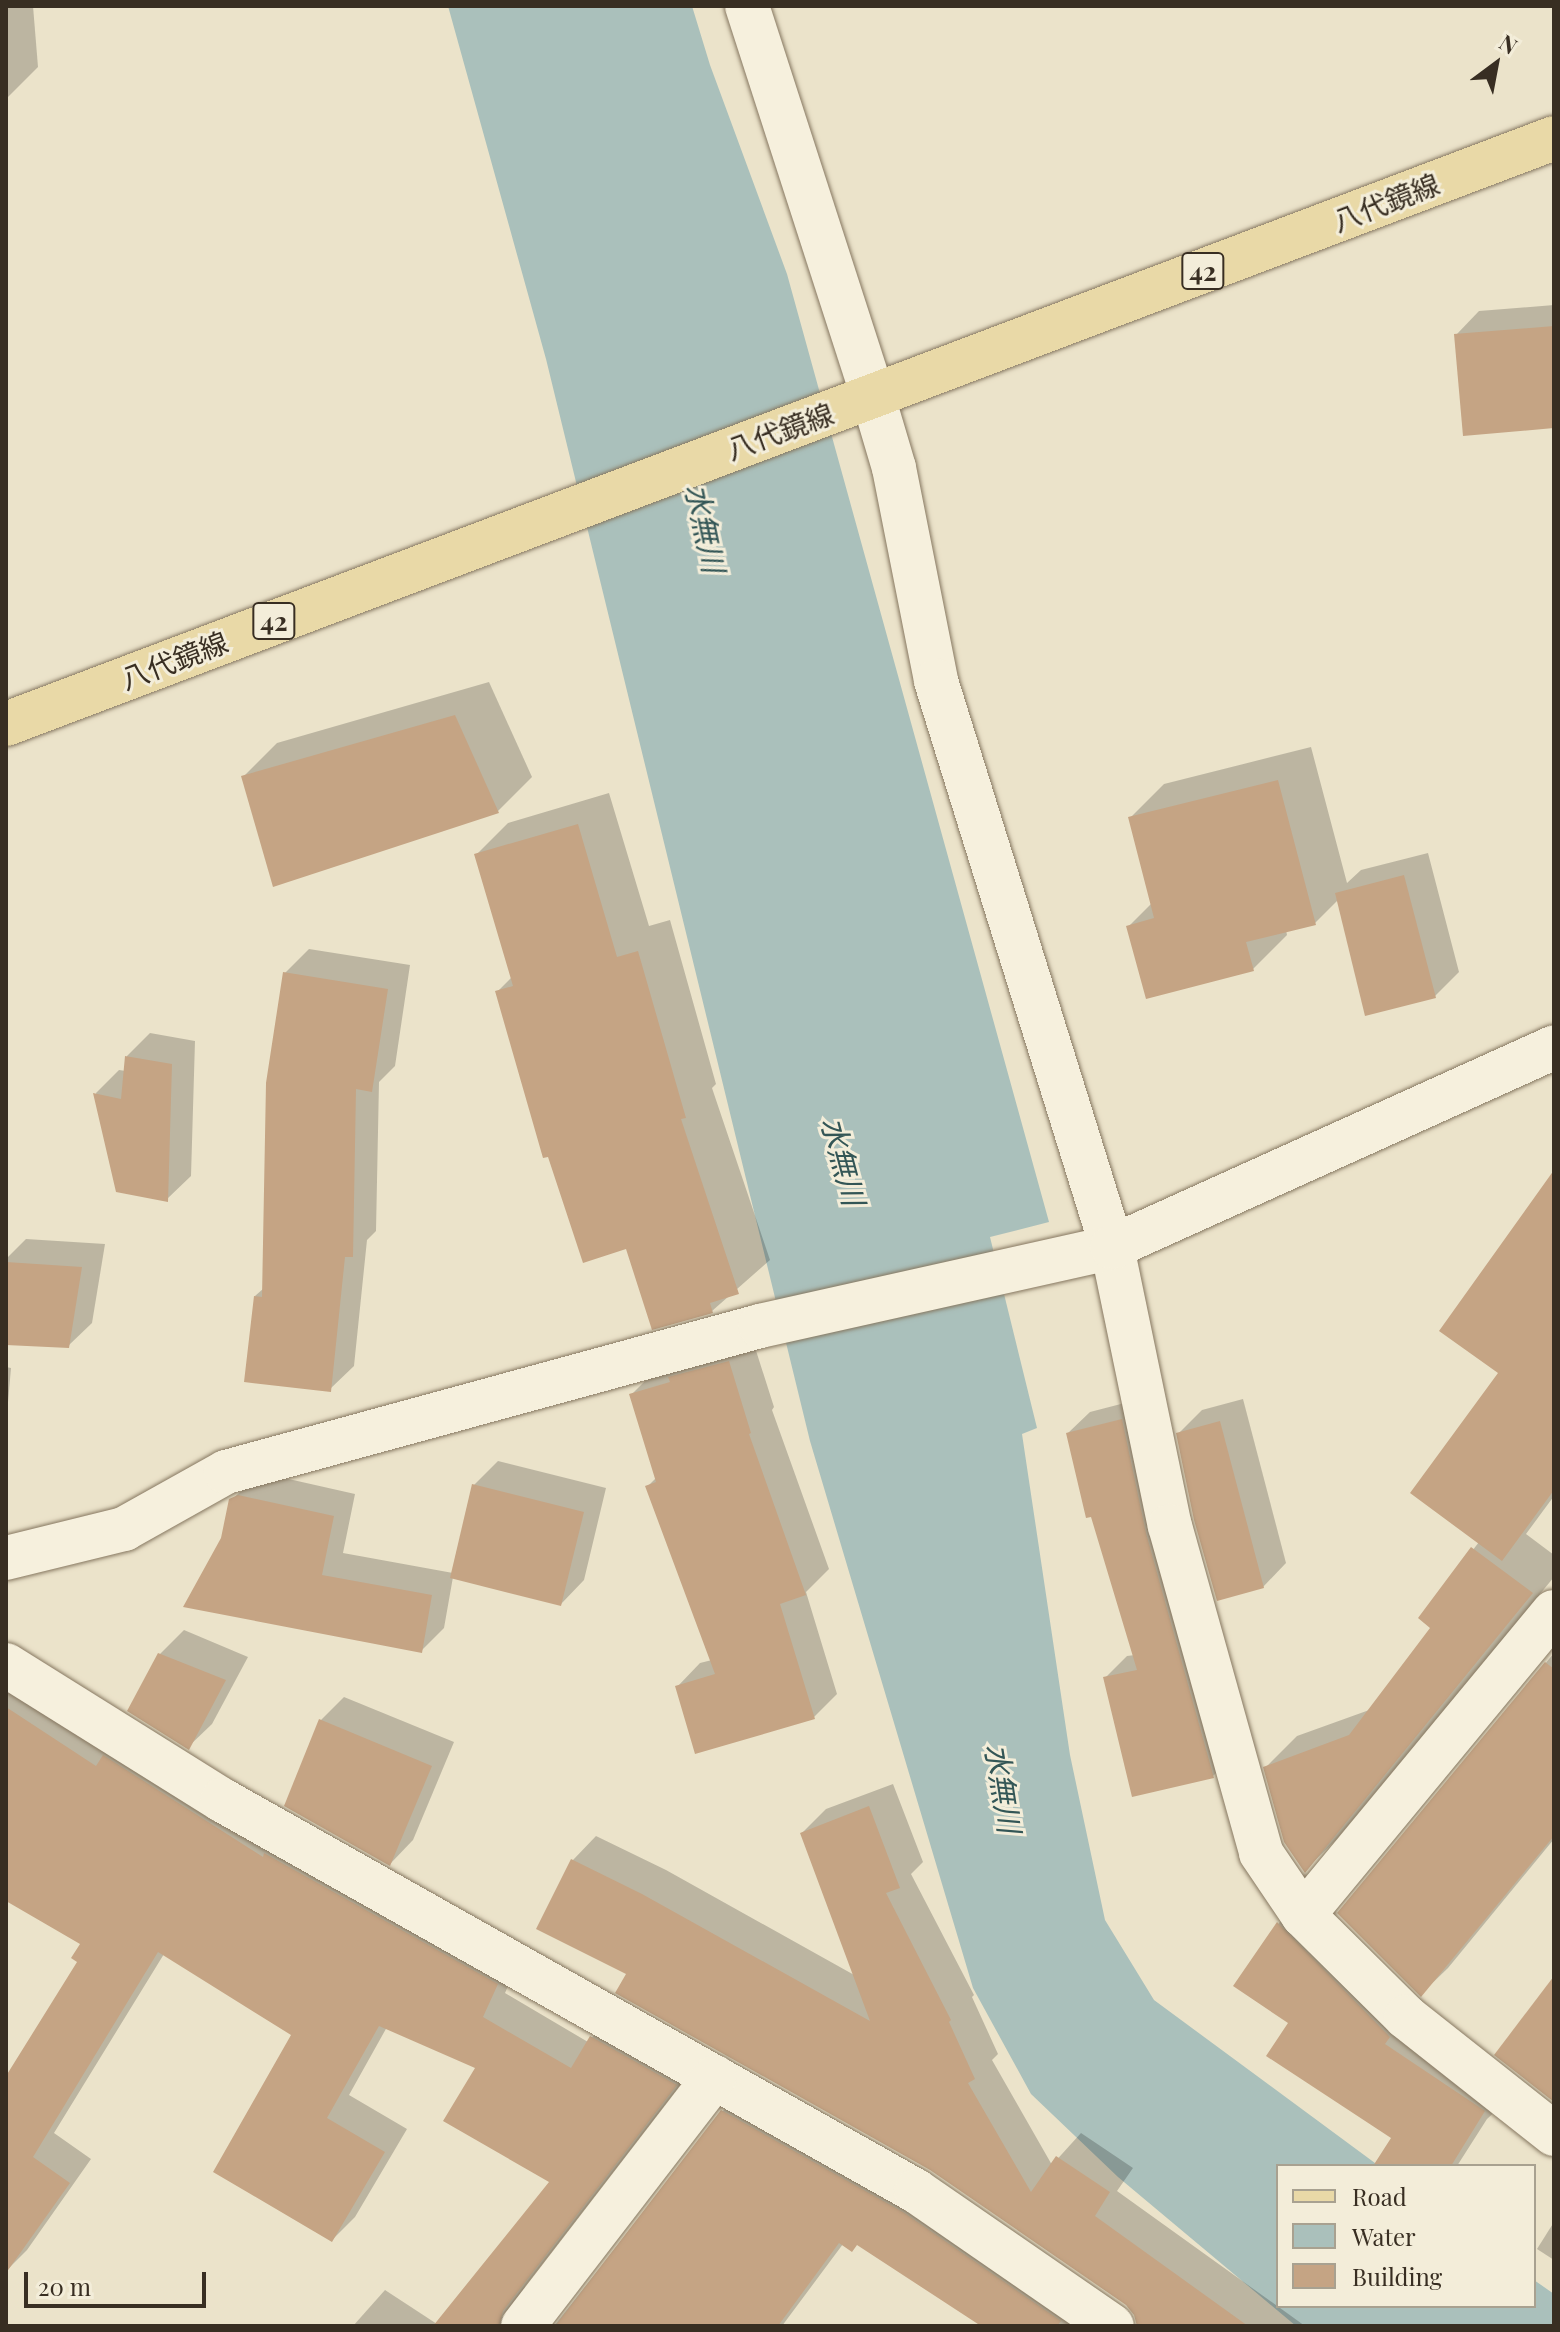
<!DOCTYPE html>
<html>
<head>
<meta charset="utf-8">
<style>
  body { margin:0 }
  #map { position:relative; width:1560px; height:2332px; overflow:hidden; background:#ebe3ca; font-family:"Playfair Display","Noto Sans JP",serif }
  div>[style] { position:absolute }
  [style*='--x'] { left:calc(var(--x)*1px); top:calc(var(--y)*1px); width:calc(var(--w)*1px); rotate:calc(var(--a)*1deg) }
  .water>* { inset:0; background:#aac0bb }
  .shadow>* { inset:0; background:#0003 }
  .building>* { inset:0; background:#c5a484 }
  .roads { filter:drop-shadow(0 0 2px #867760) drop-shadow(0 0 2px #867760) }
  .minor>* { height:44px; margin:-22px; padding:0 22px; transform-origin:22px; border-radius:22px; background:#f6f0dd }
  .major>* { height:44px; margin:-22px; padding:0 22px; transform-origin:22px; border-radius:22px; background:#e9d9a7 }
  span { translate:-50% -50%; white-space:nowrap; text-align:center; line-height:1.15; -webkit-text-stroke:6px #f3edd9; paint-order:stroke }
  .shield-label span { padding:2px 6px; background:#f3edd9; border:2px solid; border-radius:6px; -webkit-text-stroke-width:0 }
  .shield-label { font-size:26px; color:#382e22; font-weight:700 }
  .street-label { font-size:28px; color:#382e22 }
  .water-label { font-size:30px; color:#335656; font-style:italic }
  .frame { position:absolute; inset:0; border:8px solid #382e22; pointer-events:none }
  .legend { position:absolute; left:1276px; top:2164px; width:260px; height:144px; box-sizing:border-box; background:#f3edd9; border:2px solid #a8a190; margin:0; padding:10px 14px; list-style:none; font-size:24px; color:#382e22 }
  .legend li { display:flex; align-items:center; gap:16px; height:40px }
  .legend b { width:40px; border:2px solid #a8a190 }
  .north { position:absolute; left:1456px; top:24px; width:80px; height:80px; -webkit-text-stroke:6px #f3edd9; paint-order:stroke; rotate:32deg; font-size:22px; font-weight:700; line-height:32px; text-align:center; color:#382e22 }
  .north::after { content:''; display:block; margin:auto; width:28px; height:36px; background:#382e22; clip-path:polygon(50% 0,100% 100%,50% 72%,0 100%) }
  .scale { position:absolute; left:24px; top:2272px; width:182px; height:36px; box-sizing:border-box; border:4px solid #382e22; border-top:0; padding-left:10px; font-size:24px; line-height:28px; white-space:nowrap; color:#382e22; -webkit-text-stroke:6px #f3edd9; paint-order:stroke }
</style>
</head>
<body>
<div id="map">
  <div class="water">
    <i style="clip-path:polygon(448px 6px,692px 6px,710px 65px,787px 274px,1049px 1222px,990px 1237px,1037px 1428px,1022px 1434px,1070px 1755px,1105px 1920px,1154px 2000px,1379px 2166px,1278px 2166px,1278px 2306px,1534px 2306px,1534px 2280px,1554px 2294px,1554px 2326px,1296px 2326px,1118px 2177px,1031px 2094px,973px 1988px,810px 1441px,546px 359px)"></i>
  </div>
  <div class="shadow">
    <i style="clip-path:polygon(6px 6px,33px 6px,38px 67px,6px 99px)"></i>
    <i style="clip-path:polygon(1554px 305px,1554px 426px,1456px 335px,1479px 311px)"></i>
    <i style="clip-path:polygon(489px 682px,532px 777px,498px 811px,243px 777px,277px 743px)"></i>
    <i style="clip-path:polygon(1311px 747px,1347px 883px,1361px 870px,1428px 853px,1459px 972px,1435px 996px,1339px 899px,1315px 923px,1286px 930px,1287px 935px,1253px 969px,1129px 926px,1152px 903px,1130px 818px,1164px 784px)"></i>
    <i style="clip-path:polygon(609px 793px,649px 926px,670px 920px,716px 1084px,712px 1088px,770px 1260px,712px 1311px,654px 1327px,627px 1247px,497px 992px,512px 977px,476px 855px,508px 823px)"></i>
    <i style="clip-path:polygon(309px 949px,410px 965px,395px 1066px,379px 1082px,376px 1231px,367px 1240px,354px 1366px,330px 1389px,255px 1296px,264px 1288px,285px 973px)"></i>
    <i style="clip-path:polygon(150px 1033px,195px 1041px,191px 1176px,167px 1199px,117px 1191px,96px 1093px,119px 1070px,126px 1071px,127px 1056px)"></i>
    <i style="clip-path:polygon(1554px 1181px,1554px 1496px,1526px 1534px,1554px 1555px,1554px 1577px,1336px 1840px,1305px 1870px,1265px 1768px,1297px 1736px,1372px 1709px,1433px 1628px,1421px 1618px,1479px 1542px,1501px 1373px)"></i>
    <i style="clip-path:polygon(26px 1239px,105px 1244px,92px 1323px,68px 1346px,6px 1343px,6px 1259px)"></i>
    <i style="clip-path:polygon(752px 1338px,774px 1407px,772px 1410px,829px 1569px,806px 1592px,837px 1694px,814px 1717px,677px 1687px,700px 1663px,712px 1660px,648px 1486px,656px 1478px,631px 1395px,655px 1371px)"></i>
    <i style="clip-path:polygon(6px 1367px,11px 1368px,6px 1425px)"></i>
    <i style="clip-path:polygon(1144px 1398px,1235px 1754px,1213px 1776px,1105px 1678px,1127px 1656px,1135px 1655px,1068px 1433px,1090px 1412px)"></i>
    <i style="clip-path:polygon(1243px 1399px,1286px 1563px,1263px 1587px,1178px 1434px,1202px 1410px)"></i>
    <i style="clip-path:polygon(498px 1461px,606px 1488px,584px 1580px,561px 1604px,453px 1577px,444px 1628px,421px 1651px,223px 1539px,231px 1500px,262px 1473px,355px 1494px,343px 1553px,453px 1573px,474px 1485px)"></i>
    <i style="clip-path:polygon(184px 1630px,248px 1657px,212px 1724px,188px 1747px,129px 1710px,160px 1654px)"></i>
    <i style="clip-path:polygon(1554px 1653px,1554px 1839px,1448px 1968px,1421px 1994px,1340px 1913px)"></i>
    <i style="clip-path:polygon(6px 1670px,519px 1961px,505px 1993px,588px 2042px,614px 2014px,698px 2062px,525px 2286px,522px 2308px,503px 2326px,493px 2326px,552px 2182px,478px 2067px,387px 2027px,349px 2095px,407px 2129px,355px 2217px,332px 2240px,294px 2035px,164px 1954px,54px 2133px,91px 2159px,27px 2250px,6px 2271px,6px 2080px,80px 1962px,83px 1943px,6px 1899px)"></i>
    <i style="clip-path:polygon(344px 1697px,454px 1742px,413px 1840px,390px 1864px,321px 1720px)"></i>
    <i style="clip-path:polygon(893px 1784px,923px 1862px,911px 1874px,974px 1995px,972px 1997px,998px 2054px,992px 2060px,1052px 2165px,1081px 2133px,1133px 2168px,1117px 2191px,1305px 2326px,1138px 2326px,1137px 2315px,1128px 2304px,931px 2169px,628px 1973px,539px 1928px,573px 1860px,596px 1836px,666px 1870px,856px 1976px,802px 1833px,826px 1809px)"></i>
    <i style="clip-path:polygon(1302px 1900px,1515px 2093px,1487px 2119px,1457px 2166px,1402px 2166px,1394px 2137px,1290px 2023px,1236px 1986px,1279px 1923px)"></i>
    <i style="clip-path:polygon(747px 2087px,1129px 2326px,977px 2326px,979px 2323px,858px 2244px,843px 2244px,782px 2326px,554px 2326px,723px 2111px)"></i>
    <i style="clip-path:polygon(1554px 2222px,1554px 2260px,1537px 2249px)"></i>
    <i style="clip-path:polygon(385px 2290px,440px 2326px,353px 2326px)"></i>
  </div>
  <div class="building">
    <i style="clip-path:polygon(1554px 326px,1554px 428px,1463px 436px,1454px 334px)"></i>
    <i style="clip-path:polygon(455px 715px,499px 813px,273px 887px,241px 776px)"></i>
    <i style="clip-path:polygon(1278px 780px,1316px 925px,1246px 942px,1254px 971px,1146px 999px,1126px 926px,1154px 918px,1128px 817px)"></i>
    <i style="clip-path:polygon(578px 824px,617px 957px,638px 951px,686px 1118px,681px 1119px,739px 1294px,710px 1303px,713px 1313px,652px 1330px,626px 1249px,583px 1263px,548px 1157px,543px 1158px,495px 991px,513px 986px,474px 854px)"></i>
    <i style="clip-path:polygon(1404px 875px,1436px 998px,1365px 1016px,1335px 893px)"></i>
    <i style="clip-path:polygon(283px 972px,388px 989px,372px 1092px,356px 1089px,353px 1257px,345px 1257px,331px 1392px,244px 1382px,254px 1296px,262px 1297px,266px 1083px)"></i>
    <i style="clip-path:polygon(125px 1056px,172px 1064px,168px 1202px,116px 1192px,93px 1093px,121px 1099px)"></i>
    <i style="clip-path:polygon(1554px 1170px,1554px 1490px,1502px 1561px,1410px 1493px,1498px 1373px,1439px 1331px)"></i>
    <i style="clip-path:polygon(6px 1262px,82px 1267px,69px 1348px,6px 1345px)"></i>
    <i style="clip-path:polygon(729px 1361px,751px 1433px,749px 1434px,806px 1595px,780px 1604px,815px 1719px,695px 1754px,675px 1686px,715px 1674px,645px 1486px,656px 1482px,629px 1394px,670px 1382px,668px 1377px)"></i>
    <i style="clip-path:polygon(1122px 1419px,1146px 1533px,1214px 1778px,1132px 1797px,1103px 1677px,1137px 1670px,1091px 1517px,1086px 1518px,1066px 1433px)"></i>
    <i style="clip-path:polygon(1220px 1421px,1264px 1588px,1217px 1601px,1194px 1520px,1176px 1433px)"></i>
    <i style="clip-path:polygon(472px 1484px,584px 1512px,561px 1606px,450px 1578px)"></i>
    <i style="clip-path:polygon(238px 1495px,334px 1516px,322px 1575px,432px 1595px,422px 1653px,183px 1607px,221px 1538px,229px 1499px)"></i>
    <i style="clip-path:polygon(1471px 1547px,1533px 1593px,1305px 1873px,1284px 1842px,1263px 1767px,1349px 1735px,1430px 1628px,1418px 1618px)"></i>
    <i style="clip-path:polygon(158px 1653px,226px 1680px,189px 1750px,127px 1711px)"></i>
    <i style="clip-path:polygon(1545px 1662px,1554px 1669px,1554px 1836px,1421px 1997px,1337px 1913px)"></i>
    <i style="clip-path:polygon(6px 1707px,96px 1766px,103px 1755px,263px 1857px,264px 1853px,498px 1984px,483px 2017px,571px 2068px,590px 2036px,677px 2085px,503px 2311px,499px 2326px,433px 2326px,549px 2182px,443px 2121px,475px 2068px,379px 2026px,327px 2118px,385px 2152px,332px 2242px,213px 2172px,291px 2035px,158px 1952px,33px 2157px,70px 2183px,6px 2273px,6px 2076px,77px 1962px,71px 1958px,80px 1944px,6px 1901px)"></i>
    <i style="clip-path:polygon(319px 1719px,432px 1766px,390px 1866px,284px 1806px)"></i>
    <i style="clip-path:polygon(869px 1806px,900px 1888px,886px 1893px,951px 2020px,949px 2022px,975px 2079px,968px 2083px,1031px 2192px,1056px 2156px,1110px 2192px,1095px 2216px,1248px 2326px,1137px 2326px,1134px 2315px,1126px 2305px,930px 2170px,615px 1993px,626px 1974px,536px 1929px,571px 1859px,642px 1894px,870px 2021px,800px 1833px)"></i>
    <i style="clip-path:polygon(1277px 1922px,1390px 2037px,1385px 2044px,1485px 2111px,1451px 2166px,1373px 2166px,1391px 2138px,1266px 2056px,1288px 2023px,1233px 1986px)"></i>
    <i style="clip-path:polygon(1554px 1976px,1554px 2102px,1494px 2055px)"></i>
    <i style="clip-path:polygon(721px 2110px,903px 2212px,1061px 2321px,1057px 2326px,981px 2326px,857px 2245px,852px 2252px,839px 2243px,778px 2326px,555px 2326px)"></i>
  </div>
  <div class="roads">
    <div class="minor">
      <i style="--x:747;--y:6;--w:411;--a:72.1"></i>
      <i style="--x:873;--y:397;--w:74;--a:73.5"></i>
      <i style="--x:894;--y:468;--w:217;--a:78.8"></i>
      <i style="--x:936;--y:681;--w:593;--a:72.73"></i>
      <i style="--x:1112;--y:1247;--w:285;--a:78.3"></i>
      <i style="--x:1170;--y:1526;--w:339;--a:74.4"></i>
      <i style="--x:1261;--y:1853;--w:75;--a:55.9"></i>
      <i style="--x:1303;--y:1915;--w:145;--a:44.7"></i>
      <i style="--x:1406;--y:2017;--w:189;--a:38.3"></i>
      <i style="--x:6;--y:1558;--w:122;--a:-13.8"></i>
      <i style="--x:124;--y:1529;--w:117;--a:-29.2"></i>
      <i style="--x:226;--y:1472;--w:554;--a:-15.29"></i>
      <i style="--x:760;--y:1326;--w:361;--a:-12.6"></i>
      <i style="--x:1112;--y:1247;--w:485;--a:-24.3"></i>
      <i style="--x:6;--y:1665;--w:255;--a:32"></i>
      <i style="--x:222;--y:1800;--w:797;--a:29.4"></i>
      <i style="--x:916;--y:2191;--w:238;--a:34.6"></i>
      <i style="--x:1303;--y:1915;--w:393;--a:-50.4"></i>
      <i style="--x:523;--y:2326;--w:314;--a:-52.4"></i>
    </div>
    <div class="major">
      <i style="--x:6;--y:724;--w:1655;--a:-20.73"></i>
    </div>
  </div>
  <div class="shield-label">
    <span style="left:1203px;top:271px">42</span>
    <span style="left:274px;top:621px">42</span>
  </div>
  <div class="street-label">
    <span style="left:1386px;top:202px;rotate:-21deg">八代鏡線</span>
    <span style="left:780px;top:431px;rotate:-20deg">八代鏡線</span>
    <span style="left:174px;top:660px;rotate:-21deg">八代鏡線</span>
  </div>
  <div class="water-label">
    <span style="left:706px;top:528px;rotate:78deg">水無川</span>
    <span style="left:844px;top:1161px;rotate:75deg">水無川</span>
    <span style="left:1004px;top:1788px;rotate:81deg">水無川</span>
  </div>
  <div class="frame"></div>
  <ul class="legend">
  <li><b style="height:10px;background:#e9d9a7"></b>Road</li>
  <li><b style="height:22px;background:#aac0bb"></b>Water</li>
  <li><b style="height:22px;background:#c5a484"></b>Building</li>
  </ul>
  <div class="north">N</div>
  <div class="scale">20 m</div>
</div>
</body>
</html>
